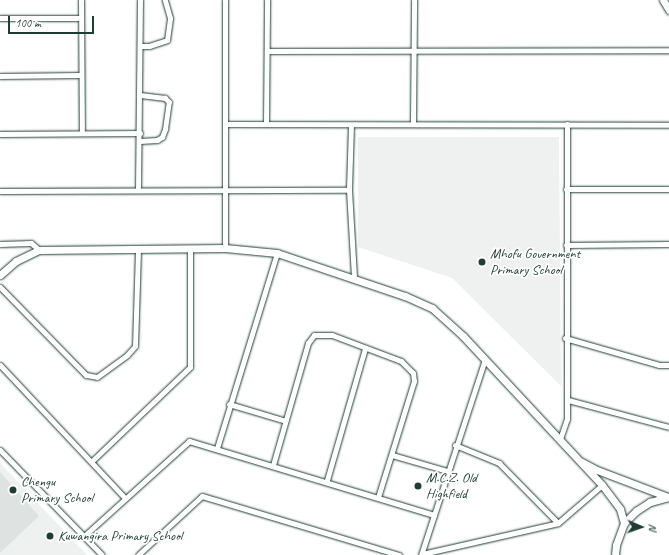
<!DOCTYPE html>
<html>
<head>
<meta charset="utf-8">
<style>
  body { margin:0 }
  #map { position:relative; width:669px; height:555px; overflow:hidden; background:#fff; font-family:Caveat,sans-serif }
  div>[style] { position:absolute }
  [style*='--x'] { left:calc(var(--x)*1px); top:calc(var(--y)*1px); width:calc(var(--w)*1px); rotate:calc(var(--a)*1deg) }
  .built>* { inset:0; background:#eef1f0 }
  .green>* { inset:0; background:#dee3e2 }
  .roads { filter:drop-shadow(0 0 1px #1f3d34) drop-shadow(0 0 1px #1f3d34) }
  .minor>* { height:5px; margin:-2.5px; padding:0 2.5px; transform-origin:2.5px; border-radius:2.5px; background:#fff }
  .tertiary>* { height:7px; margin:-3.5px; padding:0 3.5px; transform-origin:3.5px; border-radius:3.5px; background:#fff }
  .dots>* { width:11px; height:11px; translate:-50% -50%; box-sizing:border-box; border:2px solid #fff; border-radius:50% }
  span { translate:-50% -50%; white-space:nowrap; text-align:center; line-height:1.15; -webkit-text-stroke:3.5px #fff; paint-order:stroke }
  .poi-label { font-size:14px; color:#1f3d34 }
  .left { translate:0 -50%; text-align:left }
  .north { position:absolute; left:621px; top:507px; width:40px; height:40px; -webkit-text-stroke:3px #fff; paint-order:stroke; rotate:92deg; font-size:11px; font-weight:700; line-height:16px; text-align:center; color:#1f3d34 }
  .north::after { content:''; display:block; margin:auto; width:14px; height:18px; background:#1f3d34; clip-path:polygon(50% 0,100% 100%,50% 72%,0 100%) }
  .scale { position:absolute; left:8px; top:16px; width:86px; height:18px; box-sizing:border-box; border:2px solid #1f3d34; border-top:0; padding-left:5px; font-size:12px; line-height:14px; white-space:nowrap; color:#1f3d34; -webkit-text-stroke:3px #fff; paint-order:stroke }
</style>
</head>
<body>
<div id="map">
  <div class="built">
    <i style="clip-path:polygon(358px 137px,559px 137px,561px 386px,452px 278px,358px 247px)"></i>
    <i style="clip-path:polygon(0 463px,51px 517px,87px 555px,0 555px)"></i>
  </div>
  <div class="green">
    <i style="clip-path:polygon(0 472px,39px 516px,0 553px)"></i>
  </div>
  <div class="roads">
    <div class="minor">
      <i style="--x:81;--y:0;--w:132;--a:89.6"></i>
      <i style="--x:0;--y:18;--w:81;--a:0"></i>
      <i style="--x:140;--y:46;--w:9;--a:0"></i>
      <i style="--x:149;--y:46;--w:19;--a:-18"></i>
      <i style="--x:167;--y:40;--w:22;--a:-82"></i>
      <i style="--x:170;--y:18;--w:19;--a:-106"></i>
      <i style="--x:267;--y:51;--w:402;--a:-0.1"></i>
      <i style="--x:0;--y:76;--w:80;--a:-0.7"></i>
      <i style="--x:413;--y:123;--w:123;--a:-89.5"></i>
      <i style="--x:227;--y:124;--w:442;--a:0.1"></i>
      <i style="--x:266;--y:124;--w:124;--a:-89.5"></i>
      <i style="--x:351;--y:125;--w:65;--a:91.8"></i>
      <i style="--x:349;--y:190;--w:88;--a:86.7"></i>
      <i style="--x:0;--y:134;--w:140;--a:-0.4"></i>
      <i style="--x:140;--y:141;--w:17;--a:-3"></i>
      <i style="--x:157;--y:140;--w:6;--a:-31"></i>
      <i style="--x:162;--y:137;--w:9;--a:-69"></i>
      <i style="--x:165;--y:129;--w:27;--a:-82"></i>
      <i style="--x:169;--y:102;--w:6;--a:-135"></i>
      <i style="--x:165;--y:98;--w:25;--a:-173"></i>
      <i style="--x:566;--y:189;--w:103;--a:0"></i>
      <i style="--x:138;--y:190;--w:190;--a:-89.4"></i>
      <i style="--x:0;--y:191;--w:349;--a:-0.2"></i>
      <i style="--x:0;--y:244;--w:31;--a:-2"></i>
      <i style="--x:31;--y:243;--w:11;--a:41"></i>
      <i style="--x:566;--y:245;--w:103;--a:-0.6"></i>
      <i style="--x:225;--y:248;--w:248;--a:-90"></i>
      <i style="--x:0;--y:287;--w:123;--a:45.7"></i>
      <i style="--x:86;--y:375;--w:11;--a:10"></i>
      <i style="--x:97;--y:377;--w:37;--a:-36"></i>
      <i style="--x:127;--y:355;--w:12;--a:-48"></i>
      <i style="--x:135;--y:346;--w:97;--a:-88.2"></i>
      <i style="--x:565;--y:338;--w:98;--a:16"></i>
      <i style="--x:659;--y:365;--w:10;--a:0"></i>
      <i style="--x:0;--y:365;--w:183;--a:46.8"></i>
      <i style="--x:568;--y:400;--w:105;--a:15"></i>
      <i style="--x:229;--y:404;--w:59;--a:16.6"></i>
      <i style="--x:560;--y:439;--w:21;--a:-71"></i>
      <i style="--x:567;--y:419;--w:295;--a:-90"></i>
      <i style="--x:455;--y:445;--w:48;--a:22.2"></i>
      <i style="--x:499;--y:463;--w:84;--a:45.5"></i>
      <i style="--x:217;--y:448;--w:204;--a:-72.9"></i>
      <i style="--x:0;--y:450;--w:146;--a:45.8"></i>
      <i style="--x:392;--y:455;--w:57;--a:16.2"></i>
      <i style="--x:92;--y:461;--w:136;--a:-43.8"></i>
      <i style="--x:190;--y:367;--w:117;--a:-90"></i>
      <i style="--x:273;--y:465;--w:127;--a:-74"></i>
      <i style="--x:308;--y:343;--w:10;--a:-53"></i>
      <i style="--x:314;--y:335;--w:18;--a:0"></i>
      <i style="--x:332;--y:335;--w:74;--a:20.6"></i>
      <i style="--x:401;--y:361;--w:17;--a:45"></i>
      <i style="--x:413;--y:373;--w:8;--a:83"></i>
      <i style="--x:414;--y:381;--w:121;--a:107.2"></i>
      <i style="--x:327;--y:480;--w:137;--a:-73.9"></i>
      <i style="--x:84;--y:536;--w:142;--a:-42.1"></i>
      <i style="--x:189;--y:441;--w:256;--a:16.8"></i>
      <i style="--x:422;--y:554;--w:139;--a:-12.8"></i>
      <i style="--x:558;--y:523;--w:58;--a:-40.8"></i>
      <i style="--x:138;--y:555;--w:87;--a:-42.7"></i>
      <i style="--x:202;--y:496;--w:206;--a:16.7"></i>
      <i style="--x:421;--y:555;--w:206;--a:-71.9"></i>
    </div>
    <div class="tertiary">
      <i style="--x:663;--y:0;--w:12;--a:59"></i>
      <i style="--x:0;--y:275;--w:21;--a:-41"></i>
      <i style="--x:16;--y:261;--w:25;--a:-26"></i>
      <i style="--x:39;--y:250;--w:186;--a:-0.6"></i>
      <i style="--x:225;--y:248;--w:52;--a:5.5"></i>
      <i style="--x:277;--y:253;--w:135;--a:18.6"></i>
      <i style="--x:405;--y:296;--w:30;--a:24"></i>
      <i style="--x:432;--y:308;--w:42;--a:42.1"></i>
      <i style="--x:463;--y:336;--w:204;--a:47"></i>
      <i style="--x:602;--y:485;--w:30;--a:53"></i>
      <i style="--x:620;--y:509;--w:15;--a:74"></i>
      <i style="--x:582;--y:462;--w:17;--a:28"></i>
      <i style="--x:597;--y:470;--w:76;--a:20.8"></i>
      <i style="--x:615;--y:555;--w:10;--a:-84"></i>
      <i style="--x:616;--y:545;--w:23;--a:-70"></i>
      <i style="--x:624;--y:523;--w:17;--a:-45"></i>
      <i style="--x:636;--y:511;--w:17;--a:-33"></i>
      <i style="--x:650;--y:502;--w:20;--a:-15"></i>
    </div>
  </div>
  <div class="dots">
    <i style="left:482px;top:262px;background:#1f3d34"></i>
    <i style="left:418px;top:486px;background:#1f3d34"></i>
    <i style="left:13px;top:490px;background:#1f3d34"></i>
    <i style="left:50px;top:536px;background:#1f3d34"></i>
  </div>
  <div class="poi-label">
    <span class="left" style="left:490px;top:262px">Mhofu Government<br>Primary School</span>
    <span class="left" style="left:426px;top:486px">M.C.Z. Old<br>Highfield</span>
    <span class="left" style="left:21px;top:490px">Chengu<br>Primary School</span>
    <span class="left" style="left:58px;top:536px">Kuwangira Primary School</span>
  </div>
  <div class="north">N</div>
  <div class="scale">100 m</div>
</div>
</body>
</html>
